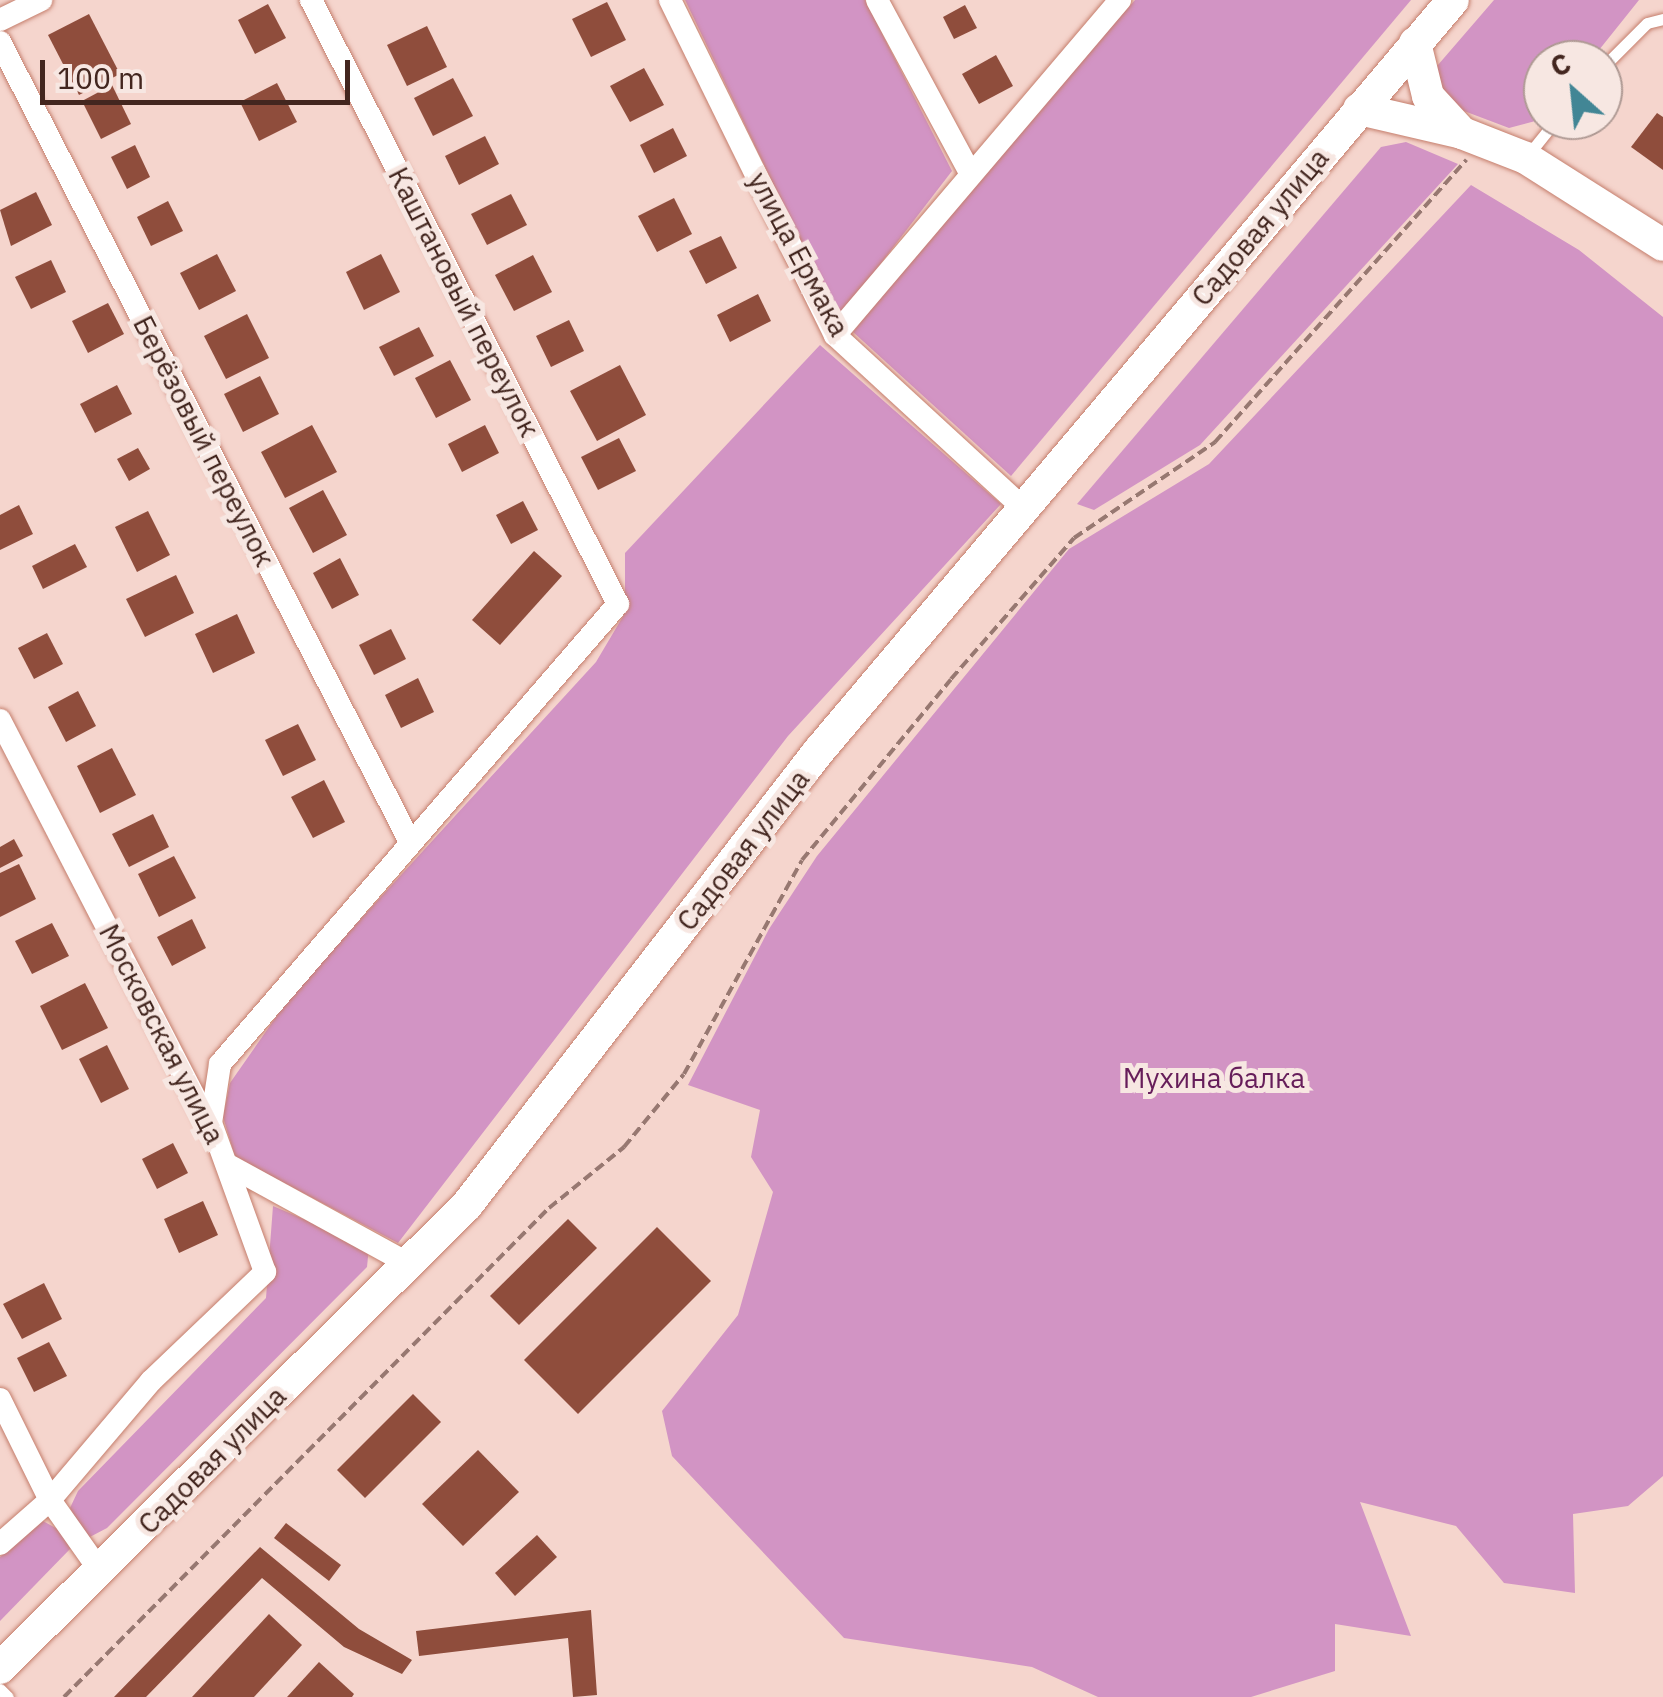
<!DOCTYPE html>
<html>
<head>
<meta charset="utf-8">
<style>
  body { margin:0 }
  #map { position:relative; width:1663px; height:1697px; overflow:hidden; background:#f5d5cd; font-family:"IBM Plex Sans",sans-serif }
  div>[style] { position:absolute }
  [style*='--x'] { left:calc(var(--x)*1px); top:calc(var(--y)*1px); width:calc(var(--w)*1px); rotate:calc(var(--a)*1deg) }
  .forest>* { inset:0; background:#d294c4 }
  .building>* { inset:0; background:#8f4d3c }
  .path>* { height:4px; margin-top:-2px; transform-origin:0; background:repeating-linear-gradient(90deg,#977871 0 10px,transparent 0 15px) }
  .roads { filter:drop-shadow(0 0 2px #c57e6c) drop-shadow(0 0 2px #c57e6c) }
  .service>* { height:11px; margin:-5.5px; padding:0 5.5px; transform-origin:5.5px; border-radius:5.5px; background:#fff }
  .minor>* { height:22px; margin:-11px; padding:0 11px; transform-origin:11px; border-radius:11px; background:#fff }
  .secondary>* { height:32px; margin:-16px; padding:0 16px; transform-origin:16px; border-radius:16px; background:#fff }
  span { translate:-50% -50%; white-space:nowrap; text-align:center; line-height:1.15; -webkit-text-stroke:10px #f7e7e2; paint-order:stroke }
  .street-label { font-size:28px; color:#43261f }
  .park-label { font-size:28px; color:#661d5a }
  .north { position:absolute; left:1523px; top:40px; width:100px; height:100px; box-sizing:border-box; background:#f7e7e2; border:2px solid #af9a94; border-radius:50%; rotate:333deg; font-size:28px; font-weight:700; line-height:40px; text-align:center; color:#43261f }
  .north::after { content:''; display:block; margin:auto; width:35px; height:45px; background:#428695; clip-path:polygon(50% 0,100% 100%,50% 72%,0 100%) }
  .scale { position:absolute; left:40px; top:60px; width:310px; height:45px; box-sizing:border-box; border:5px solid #43261f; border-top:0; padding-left:12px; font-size:30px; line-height:35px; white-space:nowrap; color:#43261f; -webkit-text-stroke:8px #f7e7e2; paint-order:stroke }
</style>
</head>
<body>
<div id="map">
  <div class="forest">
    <i style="clip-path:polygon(685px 0,865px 0,952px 171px,838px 319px)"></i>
    <i style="clip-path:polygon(1135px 0,1411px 0,1011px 476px,853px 332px,971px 183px)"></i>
    <i style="clip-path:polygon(1494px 0,1639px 0,1591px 60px,1543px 60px,1543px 119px,1509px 128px,1464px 111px,1425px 80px)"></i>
    <i style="clip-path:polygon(1406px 142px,1458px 164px,1200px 445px,1094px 510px,1077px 504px,1381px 147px)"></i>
    <i style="clip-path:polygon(1471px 185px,1579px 250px,1663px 317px,1663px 1476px,1628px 1506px,1573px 1514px,1575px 1593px,1504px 1583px,1456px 1526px,1360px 1502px,1411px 1636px,1335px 1624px,1335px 1671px,1251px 1697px,1098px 1697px,1032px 1667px,844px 1638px,672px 1456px,662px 1411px,738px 1315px,773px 1192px,751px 1157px,760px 1110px,688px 1085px,769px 929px,817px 856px,1069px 549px,1209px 464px)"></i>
    <i style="clip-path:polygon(820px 345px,1001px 504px,788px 736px,398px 1243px,235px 1157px,223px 1117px,230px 1083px,292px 994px,596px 662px,625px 613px,625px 553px)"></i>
    <i style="clip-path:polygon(273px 1206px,369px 1247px,367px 1267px,107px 1528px,86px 1539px,70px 1508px,78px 1491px,266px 1298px)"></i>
    <i style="clip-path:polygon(43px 1521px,61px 1531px,71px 1548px,0 1621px,0 1557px)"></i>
  </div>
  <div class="building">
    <i style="clip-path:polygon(607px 2px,626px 40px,591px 57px,572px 19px)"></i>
    <i style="clip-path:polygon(268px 4px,286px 38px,255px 54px,238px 20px)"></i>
    <i style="clip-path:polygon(965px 5px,977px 28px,954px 39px,943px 17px)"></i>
    <i style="clip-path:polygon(89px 14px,120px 74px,79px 95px,48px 35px)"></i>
    <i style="clip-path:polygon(427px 26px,447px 67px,407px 86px,387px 45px)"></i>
    <i style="clip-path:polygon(996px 55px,1013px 86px,979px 104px,962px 74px)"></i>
    <i style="clip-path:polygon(644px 68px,664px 105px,630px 122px,610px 86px)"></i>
    <i style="clip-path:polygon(453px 78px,473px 116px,433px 136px,414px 98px)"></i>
    <i style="clip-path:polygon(277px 83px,297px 122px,259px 141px,240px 102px)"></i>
    <i style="clip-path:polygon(112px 85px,131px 124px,101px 139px,82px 101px)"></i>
    <i style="clip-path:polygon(1657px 113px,1663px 117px,1663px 170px,1631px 147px)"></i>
    <i style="clip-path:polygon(673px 128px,687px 156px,654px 173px,640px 145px)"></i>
    <i style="clip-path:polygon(485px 136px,499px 164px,459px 185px,445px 156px)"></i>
    <i style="clip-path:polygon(135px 145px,150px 177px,127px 189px,111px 157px)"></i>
    <i style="clip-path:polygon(36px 192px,52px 225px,11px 246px,0 210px)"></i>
    <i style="clip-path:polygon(511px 194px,527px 225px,487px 245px,471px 214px)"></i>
    <i style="clip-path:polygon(674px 198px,692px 234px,657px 252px,638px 216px)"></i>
    <i style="clip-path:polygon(168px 201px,183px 231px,151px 246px,137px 217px)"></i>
    <i style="clip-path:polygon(721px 236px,737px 268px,706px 284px,689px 251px)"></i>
    <i style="clip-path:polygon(217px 254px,236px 291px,199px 310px,180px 273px)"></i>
    <i style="clip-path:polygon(381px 254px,400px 292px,364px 310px,346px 272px)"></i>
    <i style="clip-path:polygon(533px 255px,552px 292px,514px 311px,495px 275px)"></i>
    <i style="clip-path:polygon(51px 260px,66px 292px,31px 309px,15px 277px)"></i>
    <i style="clip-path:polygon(758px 294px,771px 321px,730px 342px,717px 315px)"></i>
    <i style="clip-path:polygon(108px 303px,124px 334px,88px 353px,72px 321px)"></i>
    <i style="clip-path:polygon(247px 314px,269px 358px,226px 379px,204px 336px)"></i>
    <i style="clip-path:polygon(569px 320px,584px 351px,551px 367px,536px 336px)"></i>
    <i style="clip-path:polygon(419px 327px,434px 356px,394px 376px,379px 347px)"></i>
    <i style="clip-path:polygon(450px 360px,471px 400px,436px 418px,415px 378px)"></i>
    <i style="clip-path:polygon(620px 365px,646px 415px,597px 441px,570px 391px)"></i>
    <i style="clip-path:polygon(260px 376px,279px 414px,243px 432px,224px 394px)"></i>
    <i style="clip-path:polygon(117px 385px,132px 414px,95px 433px,80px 404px)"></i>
    <i style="clip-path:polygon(312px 425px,337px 472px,285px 498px,261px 452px)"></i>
    <i style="clip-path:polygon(485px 425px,499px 453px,462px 472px,448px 444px)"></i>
    <i style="clip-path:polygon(619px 438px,636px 471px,598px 490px,581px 457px)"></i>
    <i style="clip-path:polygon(138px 448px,150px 469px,129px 481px,117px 459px)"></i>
    <i style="clip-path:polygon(323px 490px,347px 535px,313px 553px,289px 508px)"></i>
    <i style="clip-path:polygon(523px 501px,538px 530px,511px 544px,496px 515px)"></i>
    <i style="clip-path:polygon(19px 505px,33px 534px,0 550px,0 515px)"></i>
    <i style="clip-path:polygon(148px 511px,170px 555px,137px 572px,115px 527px)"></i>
    <i style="clip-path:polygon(75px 544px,87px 567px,43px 589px,32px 566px)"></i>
    <i style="clip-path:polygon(534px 551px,562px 576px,500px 645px,472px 620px)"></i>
    <i style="clip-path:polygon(340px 558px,359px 595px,332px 609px,313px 573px)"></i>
    <i style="clip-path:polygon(176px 575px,194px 613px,145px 637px,126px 599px)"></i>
    <i style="clip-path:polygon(237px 614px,255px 653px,213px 673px,195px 634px)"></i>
    <i style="clip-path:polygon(391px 629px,406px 659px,374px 675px,359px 645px)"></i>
    <i style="clip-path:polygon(47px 633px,63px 664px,34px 679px,18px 648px)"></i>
    <i style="clip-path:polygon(418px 678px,434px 712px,401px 728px,385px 695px)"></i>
    <i style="clip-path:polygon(78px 691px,96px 726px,66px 742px,48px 707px)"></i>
    <i style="clip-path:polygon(298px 724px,316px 760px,283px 776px,265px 740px)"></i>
    <i style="clip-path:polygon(112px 748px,136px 795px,100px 813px,77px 766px)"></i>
    <i style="clip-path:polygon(324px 780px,345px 822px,313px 838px,291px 797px)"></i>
    <i style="clip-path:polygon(153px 814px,169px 847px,129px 867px,112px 834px)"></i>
    <i style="clip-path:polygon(14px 839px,23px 856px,0 868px,0 847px)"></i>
    <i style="clip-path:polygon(174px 856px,196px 898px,159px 917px,138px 874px)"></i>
    <i style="clip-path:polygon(19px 864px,36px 899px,0 917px,0 873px)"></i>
    <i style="clip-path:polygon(192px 919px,206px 948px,172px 966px,157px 937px)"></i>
    <i style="clip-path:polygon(52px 923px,69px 956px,32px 974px,15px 941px)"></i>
    <i style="clip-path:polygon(85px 983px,108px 1028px,62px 1050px,40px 1006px)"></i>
    <i style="clip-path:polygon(107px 1045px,129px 1089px,101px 1103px,79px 1059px)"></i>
    <i style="clip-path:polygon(173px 1143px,188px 1173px,157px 1189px,142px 1159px)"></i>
    <i style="clip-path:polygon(203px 1201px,218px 1235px,179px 1253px,164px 1219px)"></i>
    <i style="clip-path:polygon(568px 1219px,597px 1248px,519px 1325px,490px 1296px)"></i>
    <i style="clip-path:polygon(657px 1227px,711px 1281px,578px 1414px,524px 1360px)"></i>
    <i style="clip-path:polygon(44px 1283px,62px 1319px,22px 1339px,3px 1304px)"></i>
    <i style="clip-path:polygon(49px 1342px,67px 1376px,34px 1392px,17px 1358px)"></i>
    <i style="clip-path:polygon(413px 1394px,441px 1422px,365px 1498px,337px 1470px)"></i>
    <i style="clip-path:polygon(478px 1450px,519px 1492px,463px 1546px,422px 1504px)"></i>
    <i style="clip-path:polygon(286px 1523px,341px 1565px,329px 1581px,274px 1538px)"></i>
    <i style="clip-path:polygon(537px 1535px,557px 1557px,515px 1596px,495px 1573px)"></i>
    <i style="clip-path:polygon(260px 1547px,359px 1629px,412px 1660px,402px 1674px,344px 1647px,262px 1578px,146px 1697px,114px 1697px)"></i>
    <i style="clip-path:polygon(591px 1610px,597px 1695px,573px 1697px,568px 1638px,419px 1656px,416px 1631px)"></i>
    <i style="clip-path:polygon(269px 1614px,302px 1645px,254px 1697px,192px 1697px)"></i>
    <i style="clip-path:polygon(319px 1662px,354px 1694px,352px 1697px,287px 1697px)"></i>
  </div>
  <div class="path">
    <i style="--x:64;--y:1697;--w:689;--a:-45.24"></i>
    <i style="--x:549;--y:1208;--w:97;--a:-39.1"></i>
    <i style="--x:624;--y:1147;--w:94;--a:-50.6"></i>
    <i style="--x:684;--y:1074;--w:244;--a:-61.1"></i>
    <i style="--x:802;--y:860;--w:234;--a:-50.5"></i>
    <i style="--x:951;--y:679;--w:187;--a:-48.9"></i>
    <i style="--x:1074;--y:538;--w:171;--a:-34.2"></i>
    <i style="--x:1215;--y:442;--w:378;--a:-48.3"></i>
  </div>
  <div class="roads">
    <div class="service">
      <i style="--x:1603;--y:67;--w:62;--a:-45"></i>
      <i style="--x:1647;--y:23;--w:16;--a:-14"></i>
      <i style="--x:1528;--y:155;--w:45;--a:-51.3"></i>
      <i style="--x:0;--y:1689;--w:11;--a:45"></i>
    </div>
    <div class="minor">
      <i style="--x:670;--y:0;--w:373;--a:63.8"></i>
      <i style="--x:835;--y:335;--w:257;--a:42.6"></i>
      <i style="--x:877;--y:0;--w:194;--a:61.7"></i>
      <i style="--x:0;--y:20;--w:46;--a:-26"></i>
      <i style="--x:0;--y:42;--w:897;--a:62.86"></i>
      <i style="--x:835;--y:335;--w:440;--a:-49.6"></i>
      <i style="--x:0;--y:720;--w:459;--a:62.7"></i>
      <i style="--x:230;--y:1166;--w:206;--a:28.7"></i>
      <i style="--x:0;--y:1399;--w:113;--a:63.7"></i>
      <i style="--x:50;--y:1500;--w:87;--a:54.8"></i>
      <i style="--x:0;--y:1544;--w:67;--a:-41.3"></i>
      <i style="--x:50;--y:1500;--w:156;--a:-49.7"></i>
      <i style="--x:151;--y:1381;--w:158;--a:-43.7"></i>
      <i style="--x:265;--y:1272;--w:158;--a:-109.9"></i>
      <i style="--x:211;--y:1123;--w:60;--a:-81.3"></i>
      <i style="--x:220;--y:1064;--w:608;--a:-49.13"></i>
      <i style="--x:618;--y:604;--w:678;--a:-116.94"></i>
    </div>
    <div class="secondary">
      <i style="--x:1415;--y:43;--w:55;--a:76.2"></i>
      <i style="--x:1428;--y:96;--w:50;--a:47.4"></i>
      <i style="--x:1359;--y:109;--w:106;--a:13.1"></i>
      <i style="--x:1462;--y:133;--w:69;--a:21.3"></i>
      <i style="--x:1526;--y:158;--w:162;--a:32.4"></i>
      <i style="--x:0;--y:1668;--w:658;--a:-44.75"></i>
      <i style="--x:467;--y:1205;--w:573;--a:-52.23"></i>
      <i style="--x:818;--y:752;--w:984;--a:-49.82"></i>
    </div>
  </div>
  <div class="street-label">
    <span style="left:1260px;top:227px;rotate:-50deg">Садовая улица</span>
    <span style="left:799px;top:254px;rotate:62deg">улица Ермака</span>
    <span style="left:464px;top:302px;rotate:63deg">Каштановый переулок</span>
    <span style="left:204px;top:441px;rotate:63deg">Берёзовый переулок</span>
    <span style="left:743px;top:850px;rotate:-52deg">Садовая улица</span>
    <span style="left:162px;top:1034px;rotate:63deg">Московская улица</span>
    <span style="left:212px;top:1460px;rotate:-45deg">Садовая улица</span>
  </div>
  <div class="park-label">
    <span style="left:1214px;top:1078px">Мухина балка</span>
  </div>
  <div class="north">С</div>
  <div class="scale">100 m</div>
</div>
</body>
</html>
